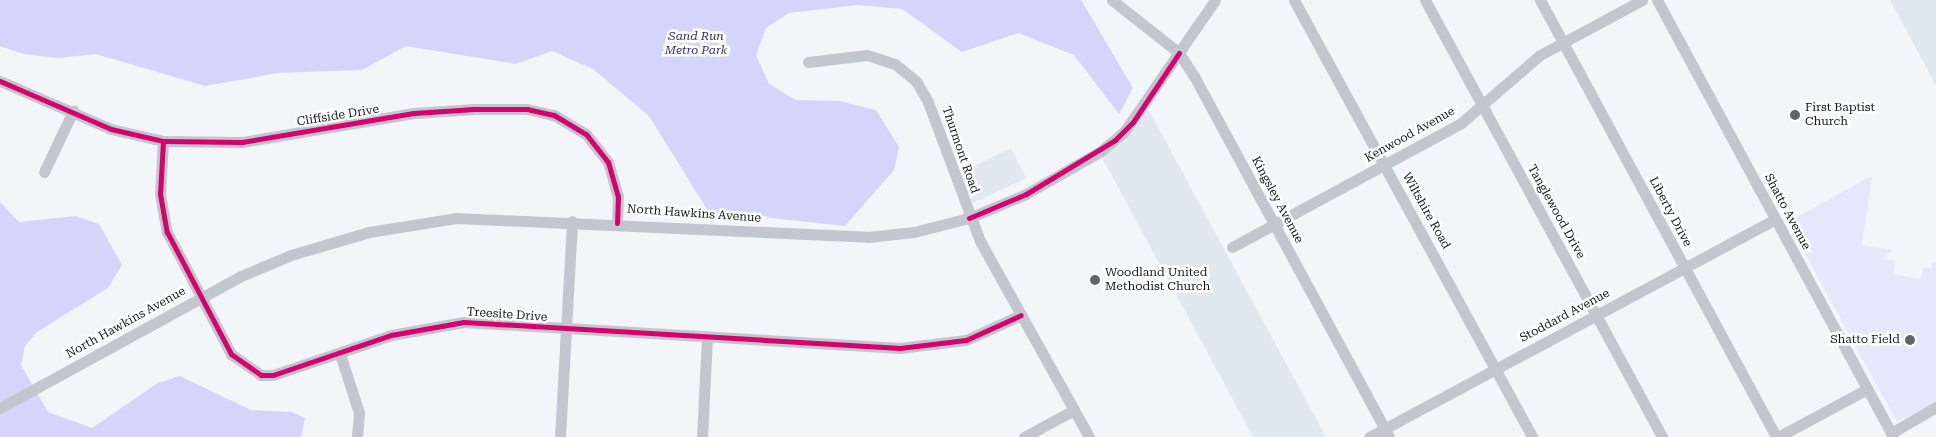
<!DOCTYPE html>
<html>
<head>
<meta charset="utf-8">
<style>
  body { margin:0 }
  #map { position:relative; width:1936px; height:437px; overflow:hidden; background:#f3f6f8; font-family:"Roboto Serif",serif }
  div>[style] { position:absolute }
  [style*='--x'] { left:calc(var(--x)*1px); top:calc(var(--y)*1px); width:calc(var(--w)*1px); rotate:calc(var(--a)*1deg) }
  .built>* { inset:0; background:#e1e9f0 }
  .green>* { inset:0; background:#e5e8fa }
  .forest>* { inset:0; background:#d3d6fa }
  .minor>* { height:11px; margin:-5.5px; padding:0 5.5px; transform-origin:5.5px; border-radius:5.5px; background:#c2c6ce }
  .cycleway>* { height:5px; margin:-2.5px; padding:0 2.5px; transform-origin:2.5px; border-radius:2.5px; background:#d6006c }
  .dots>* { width:14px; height:14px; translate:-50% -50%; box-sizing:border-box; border:2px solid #fff; border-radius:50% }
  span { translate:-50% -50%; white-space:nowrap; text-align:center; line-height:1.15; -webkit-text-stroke:5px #fff; paint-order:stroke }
  .park-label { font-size:12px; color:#332e76; font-style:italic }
  .poi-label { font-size:12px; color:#141618 }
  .left { translate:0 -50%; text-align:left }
  .right { translate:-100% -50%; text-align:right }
  .street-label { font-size:12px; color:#141618 }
</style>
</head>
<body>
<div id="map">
  <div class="built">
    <i style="clip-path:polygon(1890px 0,1936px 0,1936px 86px)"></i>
    <i style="clip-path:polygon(1144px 105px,1152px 116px,1326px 437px,1253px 437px,1099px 152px)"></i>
    <i style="clip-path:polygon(1011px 148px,1026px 178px,973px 203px,963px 172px)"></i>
  </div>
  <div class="green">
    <i style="clip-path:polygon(1869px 177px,1872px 177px,1862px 245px,1892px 250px,1882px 259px,1895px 261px,1893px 274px,1921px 279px,1923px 267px,1931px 268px,1932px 263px,1936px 263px,1936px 402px,1897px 422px,1788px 222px)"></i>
  </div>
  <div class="forest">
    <i style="clip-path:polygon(0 0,1081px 0,1133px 88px,1119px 114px,1074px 55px,1018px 33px,962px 52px,902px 9px,857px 5px,789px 13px,766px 28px,756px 55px,769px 84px,796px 100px,839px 101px,876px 110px,899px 147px,894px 170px,845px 226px,761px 217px,732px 221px,710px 214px,649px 116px,593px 69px,552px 51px,516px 64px,406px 46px,362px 70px,278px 73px,205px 86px,96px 54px,58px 58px,23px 54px,0 46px)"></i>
    <i style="clip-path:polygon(0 202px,19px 222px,76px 216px,99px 224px,122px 265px,108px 288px,37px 332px,25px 346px,21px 365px,48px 412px,92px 428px,158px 383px,180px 376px,251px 410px,292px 412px,305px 418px,301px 437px,0 437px)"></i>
  </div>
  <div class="minor">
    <i style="--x:1112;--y:0;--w:85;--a:38.3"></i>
    <i style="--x:1179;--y:53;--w:27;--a:57"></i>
    <i style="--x:1194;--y:76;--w:410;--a:61.6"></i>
    <i style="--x:1294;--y:0;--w:498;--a:61.4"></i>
    <i style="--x:1425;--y:0;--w:497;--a:61.5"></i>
    <i style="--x:1540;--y:0;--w:497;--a:61.6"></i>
    <i style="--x:1657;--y:0;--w:497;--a:61.6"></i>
    <i style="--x:808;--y:62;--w:59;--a:-6.8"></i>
    <i style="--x:867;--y:55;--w:29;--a:18"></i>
    <i style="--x:895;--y:64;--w:27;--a:39"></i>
    <i style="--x:916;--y:81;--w:24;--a:60"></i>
    <i style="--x:928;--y:102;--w:148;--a:69.5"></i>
    <i style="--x:980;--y:241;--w:224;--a:60.9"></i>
    <i style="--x:0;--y:81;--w:121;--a:23.4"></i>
    <i style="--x:111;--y:129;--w:53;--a:13"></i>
    <i style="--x:163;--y:141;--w:79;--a:0.7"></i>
    <i style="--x:242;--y:142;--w:174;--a:-9.6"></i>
    <i style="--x:414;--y:113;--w:60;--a:-3.8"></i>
    <i style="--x:474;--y:109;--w:53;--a:0"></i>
    <i style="--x:527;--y:109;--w:28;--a:13"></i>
    <i style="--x:554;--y:115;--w:37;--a:31"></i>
    <i style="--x:586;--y:134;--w:36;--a:52"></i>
    <i style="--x:608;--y:162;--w:35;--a:74"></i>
    <i style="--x:618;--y:196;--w:27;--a:92"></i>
    <i style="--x:163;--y:141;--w:53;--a:93.2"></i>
    <i style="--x:160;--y:194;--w:39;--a:80"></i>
    <i style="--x:167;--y:232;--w:138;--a:62.3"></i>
    <i style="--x:231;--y:354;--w:37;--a:35"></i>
    <i style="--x:261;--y:375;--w:12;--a:0"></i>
    <i style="--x:273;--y:375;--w:125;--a:-18.7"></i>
    <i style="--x:391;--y:335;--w:74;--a:-10.1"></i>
    <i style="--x:464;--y:322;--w:437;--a:3.4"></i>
    <i style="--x:900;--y:348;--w:66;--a:-6.9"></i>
    <i style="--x:966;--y:340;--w:60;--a:-24.4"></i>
    <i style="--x:44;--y:172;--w:68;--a:-64.6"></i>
    <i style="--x:1232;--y:247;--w:260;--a:-28.4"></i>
    <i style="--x:1461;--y:123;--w:104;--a:-40.7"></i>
    <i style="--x:1540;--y:55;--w:116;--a:-28.3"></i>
    <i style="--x:340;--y:354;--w:62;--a:72.1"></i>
    <i style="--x:359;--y:413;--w:24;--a:95"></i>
    <i style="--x:0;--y:408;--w:275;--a:-28.7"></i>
    <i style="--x:241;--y:276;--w:54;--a:-22.8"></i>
    <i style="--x:291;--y:255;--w:81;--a:-16.4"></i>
    <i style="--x:369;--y:232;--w:88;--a:-9.1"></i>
    <i style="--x:456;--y:218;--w:412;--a:2.6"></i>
    <i style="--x:868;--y:237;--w:46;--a:-6.2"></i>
    <i style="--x:914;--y:232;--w:57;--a:-14.3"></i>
    <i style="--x:969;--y:218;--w:62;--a:-22.8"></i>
    <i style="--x:1026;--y:194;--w:86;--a:-29.8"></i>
    <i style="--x:1101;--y:151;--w:30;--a:-40"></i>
    <i style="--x:1124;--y:132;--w:160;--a:-55.4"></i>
    <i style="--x:1891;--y:433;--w:52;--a:-30"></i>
    <i style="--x:560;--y:437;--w:216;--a:-86.8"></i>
    <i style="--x:702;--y:437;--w:99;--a:-87.1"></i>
    <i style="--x:1024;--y:437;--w:57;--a:-28.4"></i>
    <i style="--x:1369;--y:437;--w:461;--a:-28.2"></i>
    <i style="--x:1778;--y:437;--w:101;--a:-28.3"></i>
  </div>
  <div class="cycleway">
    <i style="--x:0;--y:81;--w:121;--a:23.4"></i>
    <i style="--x:111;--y:129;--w:53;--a:13"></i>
    <i style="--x:163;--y:141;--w:79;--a:0.7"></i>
    <i style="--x:242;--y:142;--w:174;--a:-9.6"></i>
    <i style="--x:414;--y:113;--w:60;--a:-3.8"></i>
    <i style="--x:474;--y:109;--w:53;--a:0"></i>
    <i style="--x:527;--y:109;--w:28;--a:13"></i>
    <i style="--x:554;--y:115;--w:37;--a:31"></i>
    <i style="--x:586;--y:134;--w:36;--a:52"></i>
    <i style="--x:608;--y:162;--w:35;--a:74"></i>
    <i style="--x:618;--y:196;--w:27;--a:92"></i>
    <i style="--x:163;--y:141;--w:53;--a:93.2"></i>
    <i style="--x:160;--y:194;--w:39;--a:80"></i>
    <i style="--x:167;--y:232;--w:138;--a:62.3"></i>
    <i style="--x:231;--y:354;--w:37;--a:35"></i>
    <i style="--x:261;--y:375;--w:12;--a:0"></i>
    <i style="--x:273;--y:375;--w:125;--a:-18.7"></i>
    <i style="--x:391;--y:335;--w:74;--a:-10.1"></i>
    <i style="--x:464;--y:322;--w:437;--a:3.4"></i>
    <i style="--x:900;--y:348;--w:66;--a:-6.9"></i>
    <i style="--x:966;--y:340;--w:60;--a:-24.4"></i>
    <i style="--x:969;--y:218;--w:62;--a:-22.8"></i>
    <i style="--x:1026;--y:194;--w:104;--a:-31.2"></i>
    <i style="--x:1115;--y:140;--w:25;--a:-45"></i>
    <i style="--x:1133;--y:122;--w:83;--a:-56.3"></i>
  </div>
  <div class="dots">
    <i style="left:1795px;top:115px;background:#626466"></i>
    <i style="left:1095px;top:280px;background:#626466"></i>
    <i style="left:1910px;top:340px;background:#626466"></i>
  </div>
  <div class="park-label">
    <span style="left:696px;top:44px">Sand Run<br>Metro Park</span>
  </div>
  <div class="poi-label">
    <span class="left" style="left:1805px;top:115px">First Baptist<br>Church</span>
    <span class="left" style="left:1105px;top:280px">Woodland United<br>Methodist Church</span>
    <span class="right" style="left:1900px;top:340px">Shatto Field</span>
  </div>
  <div class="street-label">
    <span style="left:338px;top:116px;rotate:-9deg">Cliffside Drive</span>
    <span style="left:1410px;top:135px;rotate:-29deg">Kenwood Avenue</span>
    <span style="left:960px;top:150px;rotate:71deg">Thurmont Road</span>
    <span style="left:1277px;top:200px;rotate:62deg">Kingsley Avenue</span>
    <span style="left:1426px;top:211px;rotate:61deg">Wiltshire Road</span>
    <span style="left:1556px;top:212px;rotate:61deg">Tanglewood Drive</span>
    <span style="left:1670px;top:212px;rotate:62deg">Liberty Drive</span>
    <span style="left:1787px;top:212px;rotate:62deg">Shatto Avenue</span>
    <span style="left:694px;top:214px;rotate:4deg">North Hawkins Avenue</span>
    <span style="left:507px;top:315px;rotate:4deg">Treesite Drive</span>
    <span style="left:1565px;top:316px;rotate:-28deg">Stoddard Avenue</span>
    <span style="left:126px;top:323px;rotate:-29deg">North Hawkins Avenue</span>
  </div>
</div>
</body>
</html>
